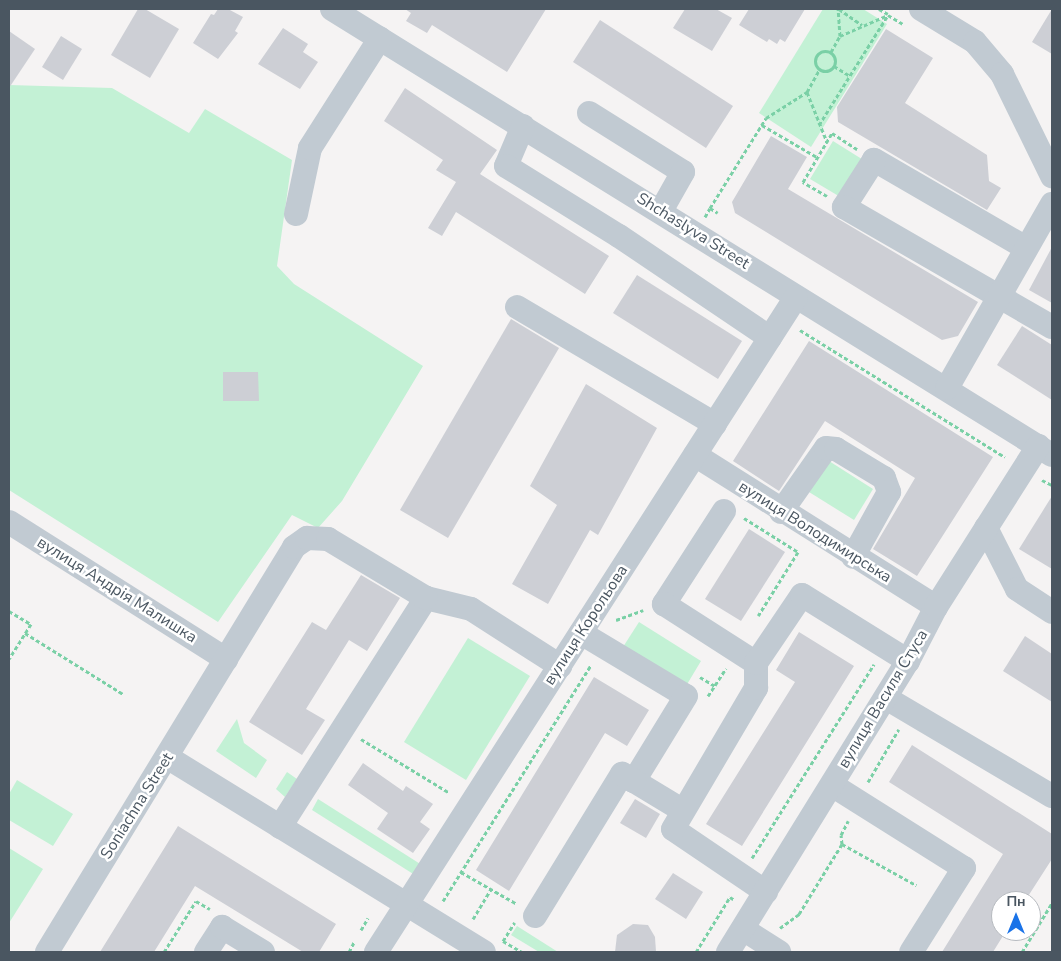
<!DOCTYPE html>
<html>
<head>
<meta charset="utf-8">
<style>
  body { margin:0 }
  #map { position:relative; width:1061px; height:961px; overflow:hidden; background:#f5f3f3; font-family:"Nunito Sans",sans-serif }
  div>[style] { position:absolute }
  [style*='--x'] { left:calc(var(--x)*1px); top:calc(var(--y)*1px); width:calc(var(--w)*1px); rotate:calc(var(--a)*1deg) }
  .green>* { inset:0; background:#c3f1d5 }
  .building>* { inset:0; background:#cdcfd5 }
  .path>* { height:3px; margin-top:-1.5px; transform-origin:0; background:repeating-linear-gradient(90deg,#7ad0a6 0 4px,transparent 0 6.5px) }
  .path>.ring { margin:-1.5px; padding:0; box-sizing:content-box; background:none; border:3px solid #7ad0a6; border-radius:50% }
  .minor>* { height:24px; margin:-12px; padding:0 12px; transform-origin:12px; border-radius:12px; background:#c1cad2 }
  span { translate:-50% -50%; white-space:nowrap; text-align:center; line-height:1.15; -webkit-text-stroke:5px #fff; paint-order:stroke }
  .street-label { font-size:16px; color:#4a5661 }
  .frame { position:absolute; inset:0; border:10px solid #4a5661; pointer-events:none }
  .north { position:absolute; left:991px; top:891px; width:50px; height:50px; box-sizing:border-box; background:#fff; border:1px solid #b7bbc0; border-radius:50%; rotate:0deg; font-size:14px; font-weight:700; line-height:20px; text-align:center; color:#4a5661 }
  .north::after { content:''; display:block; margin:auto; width:18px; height:22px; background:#1a73e8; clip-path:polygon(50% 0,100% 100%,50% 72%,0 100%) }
</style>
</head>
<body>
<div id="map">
  <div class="green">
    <i style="clip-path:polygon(823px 9px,863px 9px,887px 24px,811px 147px,759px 113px)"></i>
    <i style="clip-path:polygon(9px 85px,112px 88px,189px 133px,205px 109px,292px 160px,277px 266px,294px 284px,423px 366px,342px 501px,318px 528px,292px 515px,218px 622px,9px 490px)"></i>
    <i style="clip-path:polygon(833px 141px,865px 161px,842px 198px,810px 179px)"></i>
    <i style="clip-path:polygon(829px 461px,873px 489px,854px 520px,809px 492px)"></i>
    <i style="clip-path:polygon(639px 622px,701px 661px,686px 686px,623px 647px)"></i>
    <i style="clip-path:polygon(468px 638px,530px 676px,466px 780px,404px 742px)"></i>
    <i style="clip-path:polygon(237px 719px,244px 743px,267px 760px,256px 778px,216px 751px)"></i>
    <i style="clip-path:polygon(287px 772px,297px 779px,285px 797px,276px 789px)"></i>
    <i style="clip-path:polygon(17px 780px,73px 814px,53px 846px,9px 820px,9px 794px)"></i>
    <i style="clip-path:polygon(318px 799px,425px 867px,418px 877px,312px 810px)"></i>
    <i style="clip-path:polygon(9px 848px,43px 869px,9px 923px)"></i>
    <i style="clip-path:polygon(517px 926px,558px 952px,539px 952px,511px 935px)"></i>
  </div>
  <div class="building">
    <i style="clip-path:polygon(138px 9px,145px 9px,179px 29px,150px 78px,111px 55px)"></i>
    <i style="clip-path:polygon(218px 9px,228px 9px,243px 17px,235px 31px,238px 33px,218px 59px,193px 43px,211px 14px,214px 15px)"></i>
    <i style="clip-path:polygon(405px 9px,546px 9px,507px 72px,432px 25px,427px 33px,406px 21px,411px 13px)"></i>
    <i style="clip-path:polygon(685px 9px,716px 9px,732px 18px,712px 51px,673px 28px)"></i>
    <i style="clip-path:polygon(749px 9px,805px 9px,785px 42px,780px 39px,777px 44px,769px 39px,767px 42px,739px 25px)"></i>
    <i style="clip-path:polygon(1052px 9px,1052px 54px,1032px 42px)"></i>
    <i style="clip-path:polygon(600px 20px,733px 106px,706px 148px,573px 62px)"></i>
    <i style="clip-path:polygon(283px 28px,308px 44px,303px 52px,318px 62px,300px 89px,258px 64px)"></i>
    <i style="clip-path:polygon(886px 29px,933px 58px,905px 103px,987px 155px,989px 181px,1001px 188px,987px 210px,838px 122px,837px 107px)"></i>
    <i style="clip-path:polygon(9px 31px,35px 49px,9px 88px)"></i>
    <i style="clip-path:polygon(61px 36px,82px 49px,63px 80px,42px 67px)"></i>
    <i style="clip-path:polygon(405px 88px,497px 150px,480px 174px,609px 256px,585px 294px,456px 212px,442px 236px,428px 228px,456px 182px,436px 170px,443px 160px,384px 121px)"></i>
    <i style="clip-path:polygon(771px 136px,807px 157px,788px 189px,978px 302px,958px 336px,942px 340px,735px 213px,732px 202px)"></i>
    <i style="clip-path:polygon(1052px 247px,1052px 303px,1029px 290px)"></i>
    <i style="clip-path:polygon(637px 275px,742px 341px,718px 379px,613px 313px)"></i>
    <i style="clip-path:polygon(511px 319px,559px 348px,448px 538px,400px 510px)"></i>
    <i style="clip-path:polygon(1022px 326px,1052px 345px,1052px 400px,997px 365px)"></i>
    <i style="clip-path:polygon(809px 341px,993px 457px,917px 576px,873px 549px,915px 478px,825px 421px,779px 491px,733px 461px)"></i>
    <i style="clip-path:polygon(223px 372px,258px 372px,259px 401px,223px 401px)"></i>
    <i style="clip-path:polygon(586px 384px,657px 428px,598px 535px,590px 530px,548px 604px,512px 584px,557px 505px,530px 486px)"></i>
    <i style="clip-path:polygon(1052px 496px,1052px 569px,1019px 549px)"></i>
    <i style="clip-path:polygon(749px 529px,785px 552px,741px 621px,705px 599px)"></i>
    <i style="clip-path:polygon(361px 575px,400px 598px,367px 651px,349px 640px,306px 709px,325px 720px,302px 755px,249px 722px,312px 622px,326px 630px)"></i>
    <i style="clip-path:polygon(799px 632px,854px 666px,742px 846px,706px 824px,795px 682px,776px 670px)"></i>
    <i style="clip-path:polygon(1025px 636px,1052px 654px,1052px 702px,1003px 671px)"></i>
    <i style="clip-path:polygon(594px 677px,649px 710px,627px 746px,605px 733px,509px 891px,476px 870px)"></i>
    <i style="clip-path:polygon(912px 745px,1052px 834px,1052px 859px,1025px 901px,1001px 901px,1001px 931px,1006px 931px,993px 952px,942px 952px,1003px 854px,889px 782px)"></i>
    <i style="clip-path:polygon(363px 763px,403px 791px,406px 786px,433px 804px,420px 822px,430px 829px,413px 853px,377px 829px,388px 813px,348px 785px)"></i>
    <i style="clip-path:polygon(635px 799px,660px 814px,646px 838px,620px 823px)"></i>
    <i style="clip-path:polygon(178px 826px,336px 924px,319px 952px,303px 952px,195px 886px,154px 952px,100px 952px)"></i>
    <i style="clip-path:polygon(673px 873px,703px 892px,686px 919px,655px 899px)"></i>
    <i style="clip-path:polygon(633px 924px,648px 925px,655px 937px,656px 952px,615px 952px,617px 935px)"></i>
  </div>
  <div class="path">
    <i style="--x:839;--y:9;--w:28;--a:35"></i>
    <i style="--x:879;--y:9;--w:10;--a:29"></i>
    <i style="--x:840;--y:36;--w:52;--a:-23.6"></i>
    <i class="ring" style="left:815px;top:51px;width:17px;height:17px"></i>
    <i style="--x:831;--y:52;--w:18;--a:-61"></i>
    <i style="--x:840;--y:36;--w:27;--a:-94"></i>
    <i style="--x:834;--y:66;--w:19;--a:32"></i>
    <i style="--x:807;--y:92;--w:54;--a:68.2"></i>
    <i style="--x:762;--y:125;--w:64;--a:30.2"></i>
    <i style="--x:819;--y:125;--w:130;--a:-57.9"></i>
    <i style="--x:888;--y:15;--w:17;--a:31"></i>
    <i style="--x:827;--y:196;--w:28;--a:-150"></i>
    <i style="--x:803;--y:182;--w:57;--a:-59.4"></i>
    <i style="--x:832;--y:133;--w:30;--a:33"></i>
    <i style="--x:710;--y:208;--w:106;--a:-58.1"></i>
    <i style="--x:766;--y:118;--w:49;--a:-32.4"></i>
    <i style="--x:807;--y:92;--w:25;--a:-61"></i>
    <i style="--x:705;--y:217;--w:10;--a:-61"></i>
    <i style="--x:710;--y:208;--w:9;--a:32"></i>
    <i style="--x:800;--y:330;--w:241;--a:31.8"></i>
    <i style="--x:1042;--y:480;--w:11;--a:27"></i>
    <i style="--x:744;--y:518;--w:64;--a:32.2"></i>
    <i style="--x:798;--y:552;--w:75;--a:122"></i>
    <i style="--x:9;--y:611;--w:26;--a:31"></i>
    <i style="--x:31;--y:624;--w:41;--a:122.2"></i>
    <i style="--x:616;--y:620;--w:29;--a:-20"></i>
    <i style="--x:25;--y:633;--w:115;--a:31.9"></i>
    <i style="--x:700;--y:677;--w:17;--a:31"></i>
    <i style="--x:708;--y:696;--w:33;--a:-57"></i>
    <i style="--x:361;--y:739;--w:102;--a:31.3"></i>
    <i style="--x:868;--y:782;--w:61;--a:-59.7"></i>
    <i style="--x:842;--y:844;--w:85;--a:29"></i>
    <i style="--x:752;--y:858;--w:229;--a:-57.8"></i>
    <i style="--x:461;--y:872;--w:64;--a:29.7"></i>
    <i style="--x:443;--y:901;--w:279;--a:-57.9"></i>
    <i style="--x:473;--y:919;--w:35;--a:-59"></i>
    <i style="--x:780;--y:928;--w:24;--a:-36"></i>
    <i style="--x:799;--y:914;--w:82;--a:-58.4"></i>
    <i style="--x:842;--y:844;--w:9;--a:-96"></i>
    <i style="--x:841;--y:835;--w:16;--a:-63"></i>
    <i style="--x:361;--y:930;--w:14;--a:-60"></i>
    <i style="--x:503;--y:941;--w:22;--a:-58"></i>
    <i style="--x:503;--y:941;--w:22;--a:30"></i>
    <i style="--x:164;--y:952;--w:60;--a:-57.9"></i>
    <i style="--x:196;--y:901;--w:16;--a:30"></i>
    <i style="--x:349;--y:952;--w:11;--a:-63"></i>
    <i style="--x:696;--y:952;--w:65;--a:-58.3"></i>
    <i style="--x:730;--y:897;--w:4;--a:34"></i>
    <i style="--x:1022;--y:952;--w:57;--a:-58.5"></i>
  </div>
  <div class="minor">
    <i style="--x:332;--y:9;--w:847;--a:31.78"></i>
    <i style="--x:921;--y:9;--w:63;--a:31.4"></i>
    <i style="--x:975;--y:42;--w:42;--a:49.8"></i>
    <i style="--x:1002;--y:74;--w:114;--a:63.9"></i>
    <i style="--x:589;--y:113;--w:111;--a:32.1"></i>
    <i style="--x:683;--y:172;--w:45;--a:119.4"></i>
    <i style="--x:523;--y:126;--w:43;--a:113"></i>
    <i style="--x:506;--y:166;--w:133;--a:31.8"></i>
    <i style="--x:619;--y:236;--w:182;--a:34"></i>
    <i style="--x:296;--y:214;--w:67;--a:-78"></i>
    <i style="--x:310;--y:148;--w:130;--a:-57.5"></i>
    <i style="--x:1026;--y:248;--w:176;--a:-149.9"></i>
    <i style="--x:874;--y:160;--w:56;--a:122.6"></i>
    <i style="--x:844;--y:207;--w:240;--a:30"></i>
    <i style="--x:517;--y:307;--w:230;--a:30.6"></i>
    <i style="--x:947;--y:388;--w:212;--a:-60.3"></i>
    <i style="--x:695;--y:455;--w:285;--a:32.2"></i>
    <i style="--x:724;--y:511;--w:111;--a:122.8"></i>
    <i style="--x:664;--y:604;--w:109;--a:32.7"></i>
    <i style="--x:781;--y:512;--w:78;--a:-54.9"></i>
    <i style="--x:826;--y:448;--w:10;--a:6"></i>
    <i style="--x:836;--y:449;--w:56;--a:31.1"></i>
    <i style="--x:884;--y:478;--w:15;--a:70"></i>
    <i style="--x:889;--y:492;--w:74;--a:119"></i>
    <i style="--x:9;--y:522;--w:257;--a:32.3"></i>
    <i style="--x:986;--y:528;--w:68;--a:63.1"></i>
    <i style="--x:1017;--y:589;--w:42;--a:33.3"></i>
    <i style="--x:581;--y:633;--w:122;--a:31"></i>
    <i style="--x:686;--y:696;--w:100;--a:121.5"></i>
    <i style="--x:634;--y:781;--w:56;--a:31.1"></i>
    <i style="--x:886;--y:698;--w:193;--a:30.6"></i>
    <i style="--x:167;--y:757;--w:372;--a:31.6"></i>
    <i style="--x:832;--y:785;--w:156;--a:32.2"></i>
    <i style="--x:964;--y:868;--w:99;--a:122.2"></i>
    <i style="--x:280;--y:827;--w:272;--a:-57.5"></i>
    <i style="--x:426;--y:598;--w:46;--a:13.7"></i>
    <i style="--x:471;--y:609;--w:106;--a:32.6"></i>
    <i style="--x:766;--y:892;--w:112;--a:-145.9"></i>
    <i style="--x:673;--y:829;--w:164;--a:-59.5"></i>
    <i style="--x:756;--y:688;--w:25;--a:-90"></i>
    <i style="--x:756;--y:663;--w:82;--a:-55.9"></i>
    <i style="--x:802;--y:595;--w:125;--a:31.9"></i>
    <i style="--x:535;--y:916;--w:167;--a:-58.5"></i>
    <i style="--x:622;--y:774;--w:14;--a:30"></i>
    <i style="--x:743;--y:929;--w:43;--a:32.6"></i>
    <i style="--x:47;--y:952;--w:474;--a:-58.6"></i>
    <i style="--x:294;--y:547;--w:16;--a:-35"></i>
    <i style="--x:307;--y:538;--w:21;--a:3"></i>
    <i style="--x:328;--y:539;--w:114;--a:31"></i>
    <i style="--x:206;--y:952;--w:30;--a:-57"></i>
    <i style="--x:222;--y:927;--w:48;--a:31.4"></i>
    <i style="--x:376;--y:952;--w:778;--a:-57.33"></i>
    <i style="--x:728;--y:952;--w:342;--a:-58.3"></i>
    <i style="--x:908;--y:661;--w:61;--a:-62.6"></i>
    <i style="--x:936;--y:607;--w:191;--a:-57.6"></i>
  </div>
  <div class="street-label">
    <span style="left:693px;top:231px;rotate:32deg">Shchaslyva Street</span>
    <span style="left:815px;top:532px;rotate:32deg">вулиця Володимирська</span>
    <span style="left:117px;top:590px;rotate:32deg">вулиця Андрія Малишка</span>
    <span style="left:586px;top:625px;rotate:-57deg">вулиця Корольова</span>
    <span style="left:883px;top:699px;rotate:-59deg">вулиця Василя Стуса</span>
    <span style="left:137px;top:806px;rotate:-58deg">Soniachna Street</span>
  </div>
  <div class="frame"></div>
  <div class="north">Пн</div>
</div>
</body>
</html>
